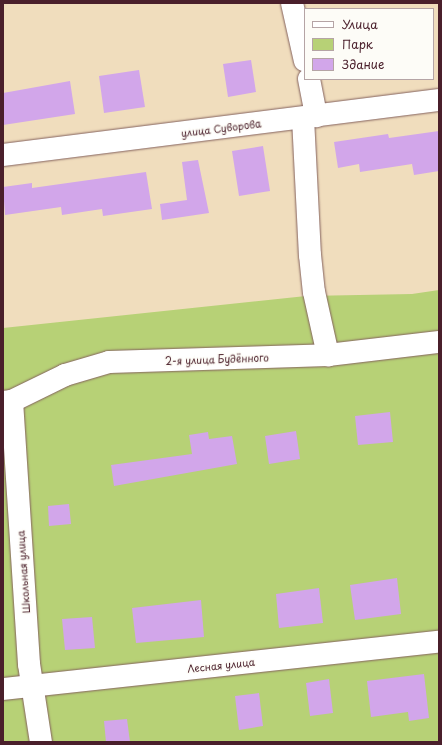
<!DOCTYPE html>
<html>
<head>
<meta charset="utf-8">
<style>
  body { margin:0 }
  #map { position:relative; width:442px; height:745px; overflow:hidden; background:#f0ddbd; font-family:"Playpen Sans",sans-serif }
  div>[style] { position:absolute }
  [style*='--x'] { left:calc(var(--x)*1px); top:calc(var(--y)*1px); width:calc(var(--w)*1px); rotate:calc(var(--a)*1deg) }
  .green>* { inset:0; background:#b7d176 }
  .building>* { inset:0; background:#d2a6ea }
  .roads { filter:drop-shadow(0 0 1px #84625e) drop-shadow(0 0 1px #84625e) }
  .minor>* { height:22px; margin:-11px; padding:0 11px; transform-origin:11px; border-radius:11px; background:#fff }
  span { translate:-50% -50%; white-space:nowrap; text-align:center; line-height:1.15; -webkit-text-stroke:3px #fdfcf7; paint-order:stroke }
  .street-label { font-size:10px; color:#4a1f2b }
  .frame { position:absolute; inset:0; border:4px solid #4a1f2b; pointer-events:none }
  .legend { position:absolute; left:304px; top:8px; width:130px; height:72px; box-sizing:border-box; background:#fdfcf7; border:1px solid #b5a4a5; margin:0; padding:5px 7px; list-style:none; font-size:12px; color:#4a1f2b }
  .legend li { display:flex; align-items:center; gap:8px; height:20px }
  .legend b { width:20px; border:1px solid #b5a4a5 }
</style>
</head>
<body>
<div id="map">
  <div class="green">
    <i style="clip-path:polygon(439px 290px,439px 742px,3px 742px,3px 328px,306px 296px,412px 294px)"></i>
  </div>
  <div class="building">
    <i style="clip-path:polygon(251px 60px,256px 92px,228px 97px,223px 64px)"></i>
    <i style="clip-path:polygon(139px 70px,145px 107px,104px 113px,99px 76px)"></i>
    <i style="clip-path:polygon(70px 81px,75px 114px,3px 125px,3px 93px)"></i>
    <i style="clip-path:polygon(439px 131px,439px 171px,414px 175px,412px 164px,360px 172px,359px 164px,338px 168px,334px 142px,388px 134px,389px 138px)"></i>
    <i style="clip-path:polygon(263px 146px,270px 191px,239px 196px,232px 151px)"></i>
    <i style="clip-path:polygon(198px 160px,209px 213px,162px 220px,160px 204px,187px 200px,182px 162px)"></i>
    <i style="clip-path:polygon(146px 172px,152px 209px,103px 216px,102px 209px,62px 215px,61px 207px,5px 215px,3px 187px,32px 183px,32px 188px)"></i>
    <i style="clip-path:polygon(390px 412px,393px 442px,358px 445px,355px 416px)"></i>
    <i style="clip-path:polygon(296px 431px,300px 459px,269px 464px,265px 436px)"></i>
    <i style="clip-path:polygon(208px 432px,209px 439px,232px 436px,237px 464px,114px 486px,111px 465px,192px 454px,189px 435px)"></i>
    <i style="clip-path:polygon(69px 504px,71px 524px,49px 526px,48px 506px)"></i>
    <i style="clip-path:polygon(397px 578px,401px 614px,355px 620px,350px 585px)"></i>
    <i style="clip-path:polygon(319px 588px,323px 623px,279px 628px,276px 594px)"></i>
    <i style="clip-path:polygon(201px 600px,204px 637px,136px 643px,132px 608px)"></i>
    <i style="clip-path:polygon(92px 617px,95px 648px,65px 650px,62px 619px)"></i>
    <i style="clip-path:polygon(424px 674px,429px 718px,409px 721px,408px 712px,371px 717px,367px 681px)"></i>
    <i style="clip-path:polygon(329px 679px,333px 713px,310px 716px,306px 683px)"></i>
    <i style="clip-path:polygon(259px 693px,263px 726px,239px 730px,235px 696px)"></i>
    <i style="clip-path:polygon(127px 719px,130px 742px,106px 742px,104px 721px)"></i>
  </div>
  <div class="roads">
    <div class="minor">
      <i style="--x:292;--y:3;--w:59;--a:77.4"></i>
      <i style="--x:309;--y:79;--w:38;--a:79"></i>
      <i style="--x:303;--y:118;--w:137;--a:87.1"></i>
      <i style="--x:310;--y:255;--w:37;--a:84"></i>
      <i style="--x:314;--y:292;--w:65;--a:77.5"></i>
      <i style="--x:3;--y:155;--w:439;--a:-7.2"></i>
      <i style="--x:12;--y:401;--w:264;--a:86.3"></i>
      <i style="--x:29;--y:664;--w:79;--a:81.3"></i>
      <i style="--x:3;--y:402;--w:9;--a:-6"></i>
      <i style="--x:12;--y:401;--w:59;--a:-26.1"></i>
      <i style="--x:65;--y:375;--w:46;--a:-16.5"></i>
      <i style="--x:109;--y:362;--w:219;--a:-1.8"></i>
      <i style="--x:328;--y:355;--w:112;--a:-6.7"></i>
      <i style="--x:3;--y:689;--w:439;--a:-6.2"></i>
    </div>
  </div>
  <div class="street-label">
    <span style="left:221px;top:128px;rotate:-7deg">улица Суворова</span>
    <span style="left:217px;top:359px;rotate:-2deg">2-я улица Будённого</span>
    <span style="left:23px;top:572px;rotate:-94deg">Школьная улица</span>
    <span style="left:221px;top:665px;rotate:-6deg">Лесная улица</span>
  </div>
  <div class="frame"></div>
  <ul class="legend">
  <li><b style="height:5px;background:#fff"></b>Улица</li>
  <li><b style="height:11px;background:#b7d176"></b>Парк</li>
  <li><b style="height:11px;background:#d2a6ea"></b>Здание</li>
  </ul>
</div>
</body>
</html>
